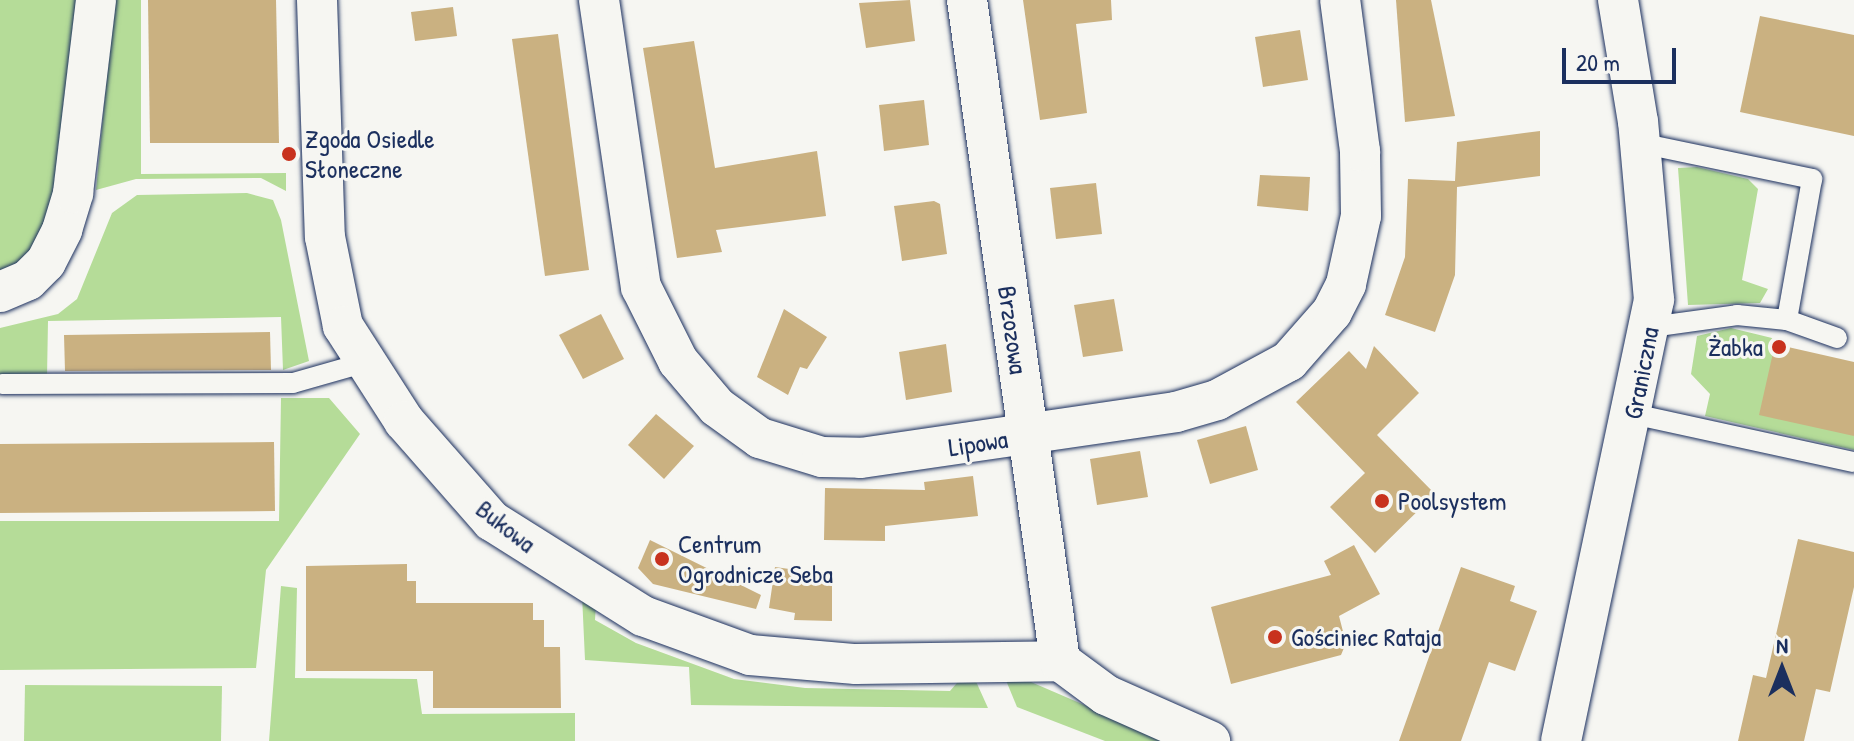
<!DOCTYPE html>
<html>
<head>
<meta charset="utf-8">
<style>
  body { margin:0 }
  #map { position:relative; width:1854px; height:741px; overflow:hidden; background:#f6f6f2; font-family:"Patrick Hand",sans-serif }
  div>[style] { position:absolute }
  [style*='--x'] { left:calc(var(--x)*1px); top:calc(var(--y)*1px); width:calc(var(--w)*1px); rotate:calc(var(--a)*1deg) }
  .green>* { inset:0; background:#b5dc98 }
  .building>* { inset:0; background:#cab181 }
  .roads { filter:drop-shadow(0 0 2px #1b2f5e) drop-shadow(0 0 2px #1b2f5e) }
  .service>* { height:20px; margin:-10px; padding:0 10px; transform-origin:10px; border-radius:10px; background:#f6f6f2 }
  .minor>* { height:40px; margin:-20px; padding:0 20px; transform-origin:20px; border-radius:20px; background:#f6f6f2 }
  .dots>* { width:22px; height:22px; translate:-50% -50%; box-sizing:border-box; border:4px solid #f6f6f2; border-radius:50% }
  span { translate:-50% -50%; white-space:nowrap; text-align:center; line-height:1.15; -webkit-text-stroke:6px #f6f6f2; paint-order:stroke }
  .poi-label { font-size:26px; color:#1b2f5e }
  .left { translate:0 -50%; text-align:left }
  .right { translate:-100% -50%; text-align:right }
  .street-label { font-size:26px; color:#1b2f5e }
  .north { position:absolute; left:1742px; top:629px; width:80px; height:80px; -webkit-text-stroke:6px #f6f6f2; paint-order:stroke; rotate:0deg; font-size:22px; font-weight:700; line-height:32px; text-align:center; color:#1b2f5e }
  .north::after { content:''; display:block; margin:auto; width:28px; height:36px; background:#1b2f5e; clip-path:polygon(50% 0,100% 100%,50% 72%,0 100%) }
  .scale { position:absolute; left:1562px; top:48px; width:114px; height:36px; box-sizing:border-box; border:4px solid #1b2f5e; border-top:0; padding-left:10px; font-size:24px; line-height:28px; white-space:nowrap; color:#1b2f5e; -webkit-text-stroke:6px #f6f6f2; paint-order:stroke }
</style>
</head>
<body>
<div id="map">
  <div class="green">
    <i style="clip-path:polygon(0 0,85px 0,49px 238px,0 282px)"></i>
    <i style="clip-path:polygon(114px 0,141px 0,141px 174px,286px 173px,286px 191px,261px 178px,136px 179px,96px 190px)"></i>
    <i style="clip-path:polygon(1697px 167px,1748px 179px,1758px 189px,1742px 280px,1768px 289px,1760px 303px,1688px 305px,1678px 168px)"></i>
    <i style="clip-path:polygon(247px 193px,273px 200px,281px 220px,309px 361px,283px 370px,281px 317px,48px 321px,47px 377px,0 378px,0 328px,58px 314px,77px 299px,112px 213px,137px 195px)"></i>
    <i style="clip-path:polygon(1731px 328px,1772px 338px,1854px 436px,1854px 450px,1705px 416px,1710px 394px,1691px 374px,1697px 336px)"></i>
    <i style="clip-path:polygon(281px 398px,329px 398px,360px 434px,266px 570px,256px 668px,0 670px,0 521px,279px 521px)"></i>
    <i style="clip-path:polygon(281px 586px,297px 588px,295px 678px,417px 679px,422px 714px,575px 713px,575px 741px,269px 741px)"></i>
    <i style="clip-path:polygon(582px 595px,596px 603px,595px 620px,636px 643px,734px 679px,805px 688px,950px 691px,962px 677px,974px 677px,988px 708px,691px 705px,689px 667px,585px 660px)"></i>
    <i style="clip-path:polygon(1005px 678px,1031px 682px,1168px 741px,1105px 741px,1017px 707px)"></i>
    <i style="clip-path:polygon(25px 685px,222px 686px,221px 741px,24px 741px)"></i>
  </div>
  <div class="building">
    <i style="clip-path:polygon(148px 0,276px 0,279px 143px,150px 143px)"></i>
    <i style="clip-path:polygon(910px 0,915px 41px,866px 48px,859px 3px)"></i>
    <i style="clip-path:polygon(1023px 0,1111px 0,1112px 20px,1076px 24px,1087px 113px,1040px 120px)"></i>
    <i style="clip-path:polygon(1396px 0,1431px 0,1455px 116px,1405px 122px)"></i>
    <i style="clip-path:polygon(453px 7px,457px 36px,415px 41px,411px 12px)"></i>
    <i style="clip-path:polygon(1760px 16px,1854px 35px,1854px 136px,1740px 112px)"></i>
    <i style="clip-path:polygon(1300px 30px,1308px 80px,1263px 87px,1255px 37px)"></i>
    <i style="clip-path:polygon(558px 34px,589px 270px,545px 276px,512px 39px)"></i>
    <i style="clip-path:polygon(694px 41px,715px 168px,817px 151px,826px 216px,716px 230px,722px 252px,677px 258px,643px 48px)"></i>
    <i style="clip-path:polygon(924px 100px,929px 145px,884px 151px,879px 105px)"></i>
    <i style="clip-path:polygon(1540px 131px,1540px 176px,1457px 187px,1455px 275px,1435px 332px,1385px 315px,1405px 257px,1408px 179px,1455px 181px,1457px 142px)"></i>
    <i style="clip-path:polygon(1260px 175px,1310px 177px,1308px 211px,1257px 206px)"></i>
    <i style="clip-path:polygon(1096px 183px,1102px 234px,1056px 239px,1050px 188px)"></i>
    <i style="clip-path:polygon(934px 201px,940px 204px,947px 254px,902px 261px,894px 206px)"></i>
    <i style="clip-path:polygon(1114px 299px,1123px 351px,1083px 357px,1074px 305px)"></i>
    <i style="clip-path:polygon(784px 309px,827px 337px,807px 369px,800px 367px,788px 395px,757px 377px)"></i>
    <i style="clip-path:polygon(601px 314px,624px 359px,583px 379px,559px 335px)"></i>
    <i style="clip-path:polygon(270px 332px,271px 370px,65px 371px,64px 335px)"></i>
    <i style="clip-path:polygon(946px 344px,952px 392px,906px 400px,899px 352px)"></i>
    <i style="clip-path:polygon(1775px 344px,1854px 362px,1854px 436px,1759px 415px)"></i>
    <i style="clip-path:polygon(1374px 346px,1419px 393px,1377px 435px,1435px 494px,1375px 553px,1330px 507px,1365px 473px,1296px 402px,1349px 351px,1366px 369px)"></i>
    <i style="clip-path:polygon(656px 414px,694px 446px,664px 479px,628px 445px)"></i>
    <i style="clip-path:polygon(1246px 426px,1258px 470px,1210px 484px,1197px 440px)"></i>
    <i style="clip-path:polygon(274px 442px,275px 511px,0 513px,0 444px)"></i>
    <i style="clip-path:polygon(1140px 451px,1148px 497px,1097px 505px,1090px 459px)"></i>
    <i style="clip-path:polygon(973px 476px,978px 516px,885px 526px,885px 541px,824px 540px,825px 488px,925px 490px,924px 482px)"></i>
    <i style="clip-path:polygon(1798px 539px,1854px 552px,1854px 587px,1830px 692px,1816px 689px,1804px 741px,1738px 741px,1753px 675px,1766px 678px)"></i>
    <i style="clip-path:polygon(650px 540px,761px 595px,756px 609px,653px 584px,638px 568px)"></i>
    <i style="clip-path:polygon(1354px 545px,1380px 594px,1339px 616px,1346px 643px,1341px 655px,1231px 684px,1211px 607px,1331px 575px,1324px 561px)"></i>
    <i style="clip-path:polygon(407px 564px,407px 581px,416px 581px,416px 603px,533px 603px,533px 620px,544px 620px,544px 647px,560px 647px,561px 708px,433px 708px,433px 671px,306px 671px,306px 566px)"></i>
    <i style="clip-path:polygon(775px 567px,832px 575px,832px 621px,794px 620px,795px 613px,769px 608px)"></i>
    <i style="clip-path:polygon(1461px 567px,1515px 586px,1510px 601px,1537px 611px,1515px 671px,1489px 662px,1461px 741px,1399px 741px)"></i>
  </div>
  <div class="roads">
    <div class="service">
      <i style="--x:1640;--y:143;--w:176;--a:11.8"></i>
      <i style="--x:1812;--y:179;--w:143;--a:100.1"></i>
      <i style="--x:1651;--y:327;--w:87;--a:-7.9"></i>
      <i style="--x:1737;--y:315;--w:50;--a:5.7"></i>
      <i style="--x:1787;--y:320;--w:53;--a:19.8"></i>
      <i style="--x:2;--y:384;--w:291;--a:-0.2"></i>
      <i style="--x:293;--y:383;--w:73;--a:-15.9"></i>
      <i style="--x:1633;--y:414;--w:226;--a:12.3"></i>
    </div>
    <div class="minor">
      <i style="--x:317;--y:0;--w:237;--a:88.1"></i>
      <i style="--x:325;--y:237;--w:91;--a:78.6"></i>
      <i style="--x:343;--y:326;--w:113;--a:57.3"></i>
      <i style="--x:404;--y:421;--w:133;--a:48.7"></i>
      <i style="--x:492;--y:521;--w:178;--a:32.2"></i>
      <i style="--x:643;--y:616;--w:114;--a:20"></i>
      <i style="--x:750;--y:655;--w:106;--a:4.9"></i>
      <i style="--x:856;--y:664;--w:204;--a:-0.8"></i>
      <i style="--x:599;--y:0;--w:290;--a:81.7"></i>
      <i style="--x:641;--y:287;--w:83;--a:63.4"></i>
      <i style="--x:678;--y:361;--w:60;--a:49.7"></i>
      <i style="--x:717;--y:407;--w:53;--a:35.8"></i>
      <i style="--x:760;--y:438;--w:65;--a:17"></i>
      <i style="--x:822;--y:457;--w:39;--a:1"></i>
      <i style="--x:861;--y:458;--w:318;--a:-8.3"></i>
      <i style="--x:1176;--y:412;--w:43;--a:-16.3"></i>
      <i style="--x:1217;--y:400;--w:82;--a:-28.4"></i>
      <i style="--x:1289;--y:361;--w:65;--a:-48.7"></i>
      <i style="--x:1332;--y:312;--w:31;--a:-63"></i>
      <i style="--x:1346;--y:284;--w:70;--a:-77.6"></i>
      <i style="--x:1361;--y:216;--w:65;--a:-90.9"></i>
      <i style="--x:1360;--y:151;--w:152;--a:-97.5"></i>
      <i style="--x:967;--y:0;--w:668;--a:81.99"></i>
      <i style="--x:0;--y:292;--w:30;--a:-23"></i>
      <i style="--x:28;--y:280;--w:25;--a:-45"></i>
      <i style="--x:46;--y:262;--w:36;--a:-63"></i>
      <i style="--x:62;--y:230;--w:39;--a:-73"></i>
      <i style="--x:73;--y:193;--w:194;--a:-83.2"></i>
      <i style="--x:1060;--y:661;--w:57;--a:36.5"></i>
      <i style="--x:1106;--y:695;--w:114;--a:23.9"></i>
      <i style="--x:1561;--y:741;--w:451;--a:-78.1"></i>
      <i style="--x:1654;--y:300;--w:179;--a:-95.1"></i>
      <i style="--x:1638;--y:122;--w:124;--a:-99.3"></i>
    </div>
  </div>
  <div class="dots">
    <i style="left:289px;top:154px;background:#c8321e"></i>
    <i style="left:1779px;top:347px;background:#c8321e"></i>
    <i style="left:1382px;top:501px;background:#c8321e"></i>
    <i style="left:662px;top:559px;background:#c8321e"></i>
    <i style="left:1275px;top:637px;background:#c8321e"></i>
  </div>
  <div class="poi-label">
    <span class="left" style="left:305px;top:154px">Zgoda Osiedle<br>Słoneczne</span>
    <span class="right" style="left:1763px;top:347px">Żabka</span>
    <span class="left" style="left:1398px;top:501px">Poolsystem</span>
    <span class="left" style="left:678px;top:559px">Centrum<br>Ogrodnicze Seba</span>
    <span class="left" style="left:1291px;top:637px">Gościniec Rataja</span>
  </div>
  <div class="street-label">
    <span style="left:1013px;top:330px;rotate:82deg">Brzozowa</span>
    <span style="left:1641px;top:373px;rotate:-79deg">Graniczna</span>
    <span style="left:978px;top:443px;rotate:-9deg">Lipowa</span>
    <span style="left:506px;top:526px;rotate:38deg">Bukowa</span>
  </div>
  <div class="north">N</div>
  <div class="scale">20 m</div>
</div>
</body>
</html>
